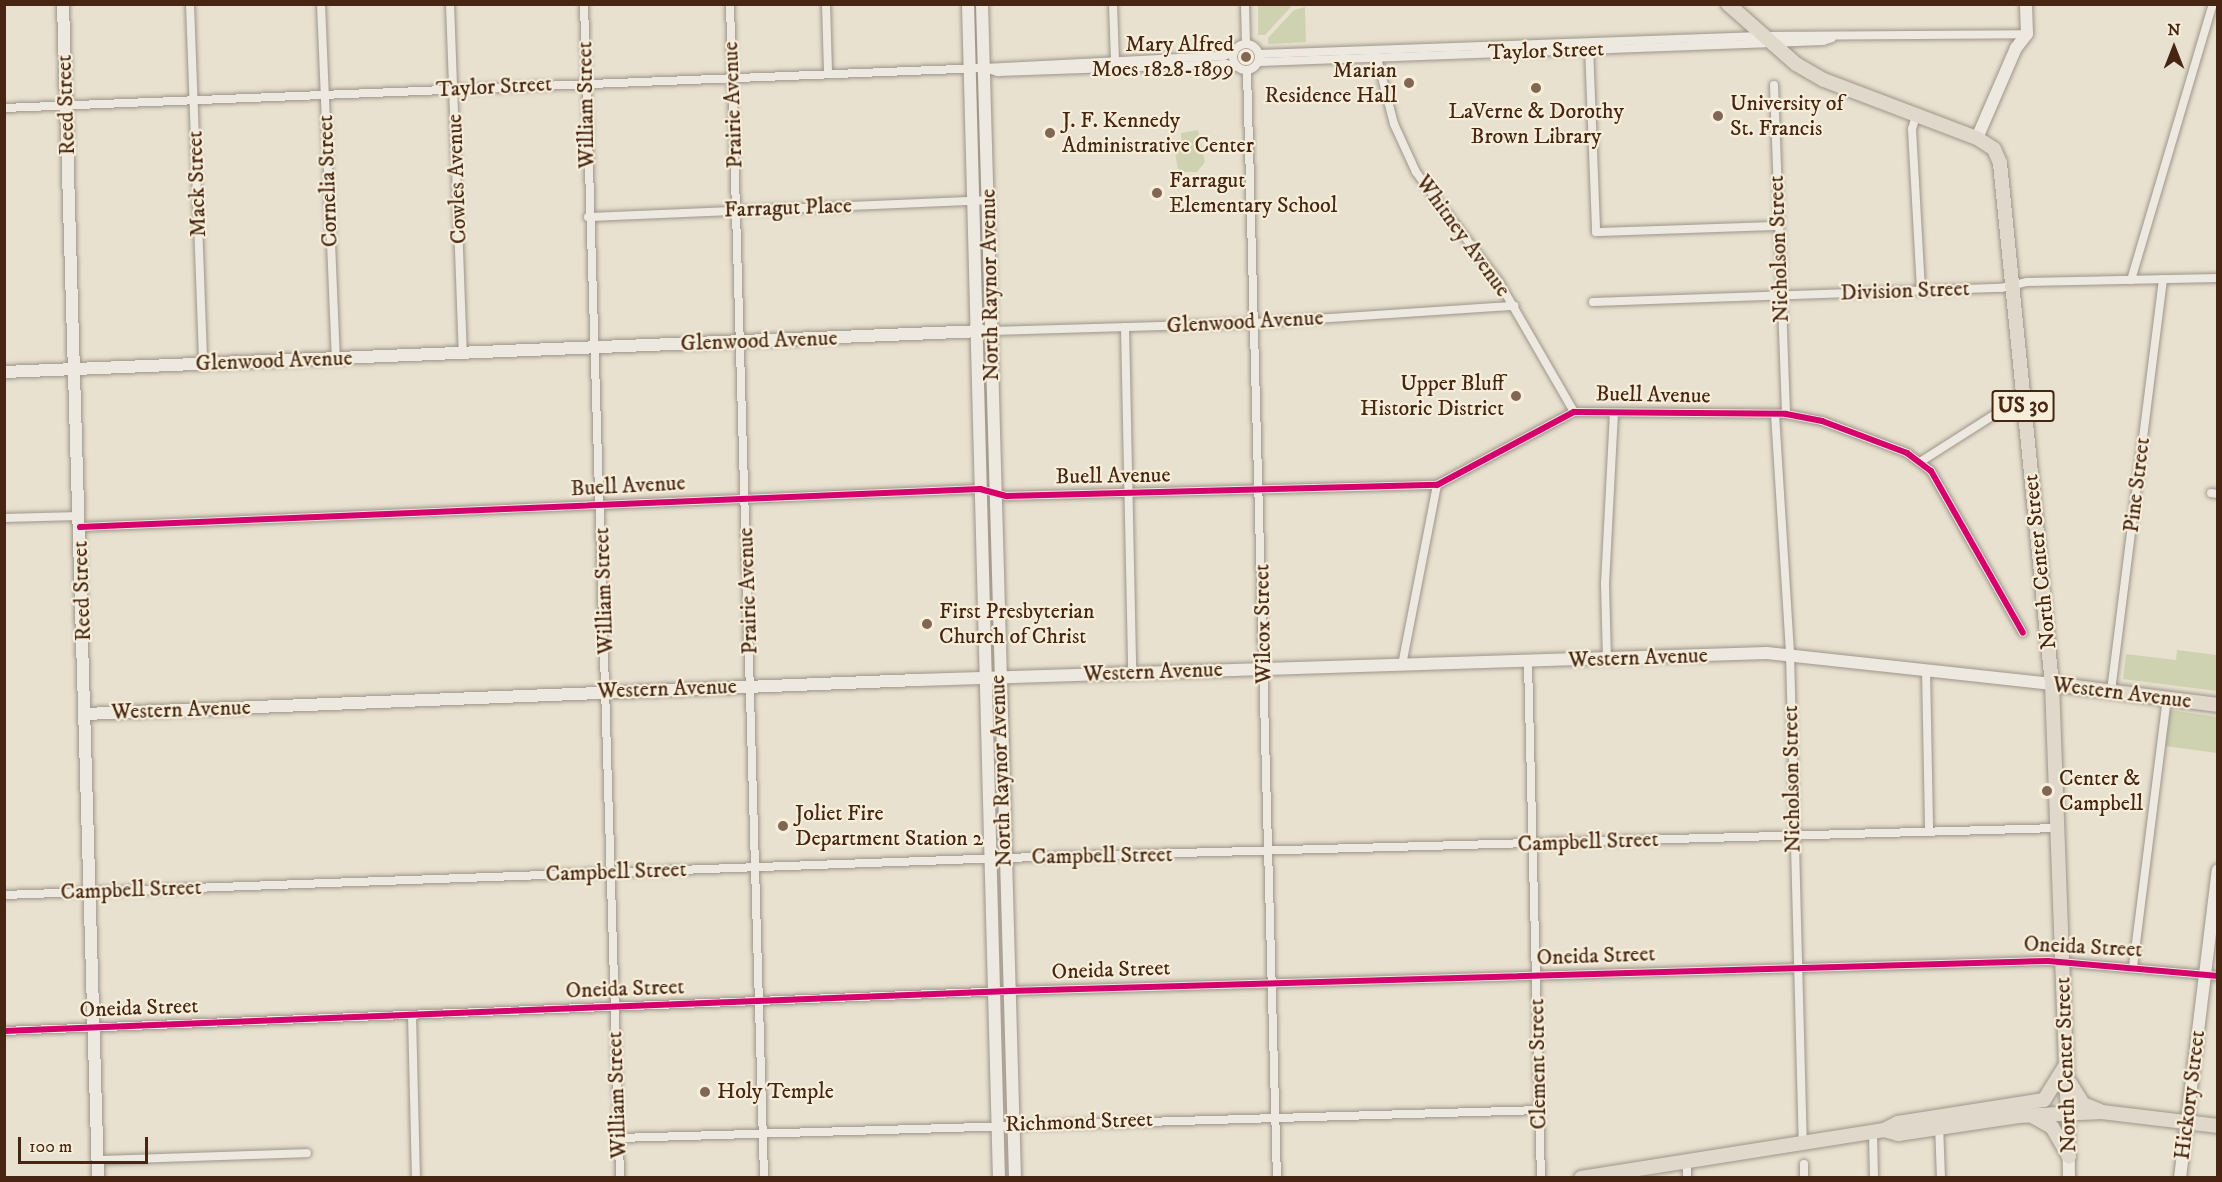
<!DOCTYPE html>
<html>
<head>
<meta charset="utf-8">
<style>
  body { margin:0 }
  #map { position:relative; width:2222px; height:1182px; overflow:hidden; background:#e8e1d0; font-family:"IM FELL DW Pica",serif }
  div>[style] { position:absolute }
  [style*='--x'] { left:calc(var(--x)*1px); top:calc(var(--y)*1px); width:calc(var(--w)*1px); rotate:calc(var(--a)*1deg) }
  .green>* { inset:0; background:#ced2b1 }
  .roads { filter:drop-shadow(0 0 2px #9e9589) drop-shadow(0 0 2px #9e9589) }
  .street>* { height:8px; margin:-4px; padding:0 4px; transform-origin:4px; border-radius:4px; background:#ede9e0 }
  .street>.ring { margin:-4px; padding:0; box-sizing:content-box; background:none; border:8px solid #ede9e0; border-radius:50% }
  .secondary>* { height:12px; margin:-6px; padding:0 6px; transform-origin:6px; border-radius:6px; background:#ede9e0 }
  .primary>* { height:14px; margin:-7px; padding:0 7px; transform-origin:7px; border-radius:7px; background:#e0d8cb }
  .cycleway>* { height:6px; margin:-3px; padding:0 3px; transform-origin:3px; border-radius:3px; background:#d6006c }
  .dots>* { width:16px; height:16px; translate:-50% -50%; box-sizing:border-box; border:3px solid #f7eeda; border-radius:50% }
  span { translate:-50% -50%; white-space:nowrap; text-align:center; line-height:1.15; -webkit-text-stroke:4.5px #f7eeda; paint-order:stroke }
  .shield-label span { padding:2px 4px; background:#f7eeda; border:2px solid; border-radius:4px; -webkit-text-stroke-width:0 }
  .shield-label { font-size:21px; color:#462612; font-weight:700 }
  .poi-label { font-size:22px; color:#462612 }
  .right { translate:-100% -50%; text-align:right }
  .left { translate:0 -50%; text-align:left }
  .street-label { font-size:22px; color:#462612 }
  .frame { position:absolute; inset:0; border:6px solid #462612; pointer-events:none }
  .north { position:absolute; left:2144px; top:18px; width:60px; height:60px; -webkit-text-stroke:4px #f7eeda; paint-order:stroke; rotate:0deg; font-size:16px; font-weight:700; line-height:24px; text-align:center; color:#462612 }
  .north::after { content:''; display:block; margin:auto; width:21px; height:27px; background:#462612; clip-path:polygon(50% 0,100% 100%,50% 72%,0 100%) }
  .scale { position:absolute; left:18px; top:1137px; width:130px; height:27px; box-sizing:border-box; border:3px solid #462612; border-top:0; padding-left:8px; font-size:18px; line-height:21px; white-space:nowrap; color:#462612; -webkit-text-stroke:4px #f7eeda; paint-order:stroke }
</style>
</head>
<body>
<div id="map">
  <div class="green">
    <i style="clip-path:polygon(1258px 5px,1290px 5px,1291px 7px,1265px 35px,1258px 35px)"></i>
    <i style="clip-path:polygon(1305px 7px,1306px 42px,1268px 44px,1268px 38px,1294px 10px)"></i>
    <i style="clip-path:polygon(1198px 130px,1205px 162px,1197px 172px,1182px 172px,1178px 170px,1175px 153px,1182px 147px,1181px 133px)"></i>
    <i style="clip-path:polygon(2177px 650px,2217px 655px,2217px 691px,2123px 679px,2126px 654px,2176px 660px)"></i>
    <i style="clip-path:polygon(2170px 710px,2217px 717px,2217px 753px,2165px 746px)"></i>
  </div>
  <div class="roads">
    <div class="street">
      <i style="--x:190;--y:4;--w:360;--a:87.9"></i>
      <i style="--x:321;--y:4;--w:354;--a:87.6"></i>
      <i style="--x:450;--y:4;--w:349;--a:87.9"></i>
      <i style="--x:584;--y:4;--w:1175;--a:88.24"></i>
      <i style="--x:730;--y:4;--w:1174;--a:88.34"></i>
      <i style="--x:826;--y:4;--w:67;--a:88.3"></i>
      <i style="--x:1113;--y:4;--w:57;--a:88"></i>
      <i style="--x:1245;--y:4;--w:40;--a:88.6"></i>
      <i class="ring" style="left:1233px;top:44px;width:18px;height:18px"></i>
      <i style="--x:1589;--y:46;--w:186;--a:87.8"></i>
      <i style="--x:1596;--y:232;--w:182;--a:-1.9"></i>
      <i style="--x:1259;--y:54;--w:502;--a:-2.05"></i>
      <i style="--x:1761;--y:36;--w:266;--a:-0.4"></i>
      <i style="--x:1376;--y:54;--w:72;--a:75.6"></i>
      <i style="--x:1394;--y:124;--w:53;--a:65.4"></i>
      <i style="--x:1416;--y:172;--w:138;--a:53"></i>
      <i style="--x:1499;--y:282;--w:150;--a:60"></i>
      <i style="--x:1259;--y:62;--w:564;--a:-2.13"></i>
      <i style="--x:1823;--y:41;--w:9;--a:-18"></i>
      <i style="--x:984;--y:68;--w:15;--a:16"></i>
      <i style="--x:998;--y:72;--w:228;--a:-2"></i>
      <i style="--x:1226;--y:64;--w:11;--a:15"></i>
      <i style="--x:1247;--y:71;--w:1107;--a:88.45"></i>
      <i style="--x:1774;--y:85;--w:329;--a:87.9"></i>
      <i style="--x:4;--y:108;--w:981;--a:-2.34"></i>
      <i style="--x:984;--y:68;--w:240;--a:-2.9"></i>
      <i style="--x:1224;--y:56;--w:11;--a:-22"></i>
      <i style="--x:1916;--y:116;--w:14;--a:107"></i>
      <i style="--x:1912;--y:129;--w:161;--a:86.8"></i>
      <i style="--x:588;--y:217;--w:400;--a:-2.4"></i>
      <i style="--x:2131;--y:280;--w:288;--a:-73.5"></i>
      <i style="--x:1593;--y:302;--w:408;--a:-2"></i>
      <i style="--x:2001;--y:288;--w:27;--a:-13"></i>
      <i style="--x:2027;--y:282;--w:191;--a:-1.2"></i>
      <i style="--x:1125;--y:327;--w:346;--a:88.8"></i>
      <i style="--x:992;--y:331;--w:263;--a:-1.7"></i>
      <i style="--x:1255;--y:323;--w:260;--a:-3.8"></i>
      <i style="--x:1775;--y:414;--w:240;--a:86.4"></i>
      <i style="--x:1790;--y:654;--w:490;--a:88.5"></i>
      <i style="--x:1920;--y:462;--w:121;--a:-32.5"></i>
      <i style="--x:2211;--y:493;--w:7;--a:8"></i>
      <i style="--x:4;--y:518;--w:75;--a:-1.5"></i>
      <i style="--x:80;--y:527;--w:901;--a:-2.42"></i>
      <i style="--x:980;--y:489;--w:28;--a:15"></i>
      <i style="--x:1007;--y:496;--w:430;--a:-1.5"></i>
      <i style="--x:1437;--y:485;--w:155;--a:-28.1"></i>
      <i style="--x:1574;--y:412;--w:212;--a:0.5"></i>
      <i style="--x:1786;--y:414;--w:37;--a:11"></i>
      <i style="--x:1822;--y:421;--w:91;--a:20.6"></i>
      <i style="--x:1907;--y:453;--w:30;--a:37"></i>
      <i style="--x:1931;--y:471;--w:186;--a:60.4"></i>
      <i style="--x:1607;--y:660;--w:76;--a:-91.5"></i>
      <i style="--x:1605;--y:584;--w:171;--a:-87"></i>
      <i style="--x:1528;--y:662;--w:516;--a:88.56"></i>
      <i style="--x:1402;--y:665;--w:183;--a:-79"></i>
      <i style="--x:1926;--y:669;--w:163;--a:88.9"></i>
      <i style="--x:2111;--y:691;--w:415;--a:-82.8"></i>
      <i style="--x:4;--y:895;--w:1001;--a:-2.12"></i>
      <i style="--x:1004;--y:858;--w:1052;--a:-1.63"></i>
      <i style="--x:2133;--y:967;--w:271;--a:-82.8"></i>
      <i style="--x:412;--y:1015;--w:163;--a:88.6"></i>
      <i style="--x:4;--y:1031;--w:1007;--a:-2.28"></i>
      <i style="--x:1010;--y:991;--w:1038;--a:-1.66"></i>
      <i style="--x:2048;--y:961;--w:171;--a:5"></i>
      <i style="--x:1939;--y:1124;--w:54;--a:87.9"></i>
      <i style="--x:1873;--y:1133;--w:45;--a:88.7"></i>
      <i style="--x:619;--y:1138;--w:920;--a:-1.74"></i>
      <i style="--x:98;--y:1160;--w:209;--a:-1.9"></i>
      <i style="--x:1687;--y:1161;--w:17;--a:90"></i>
      <i style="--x:1804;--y:1164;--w:14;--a:90"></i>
    </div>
    <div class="secondary">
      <i style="--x:63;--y:4;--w:1175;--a:88.29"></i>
      <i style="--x:968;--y:4;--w:1174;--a:88.49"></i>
      <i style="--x:982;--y:4;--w:1174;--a:88.39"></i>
      <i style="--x:1977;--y:138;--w:98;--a:-66.6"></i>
      <i style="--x:2016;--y:48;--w:18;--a:-52"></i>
      <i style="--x:2027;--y:34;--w:30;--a:-92"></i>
      <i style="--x:4;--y:372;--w:980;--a:-2.4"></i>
      <i style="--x:85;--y:714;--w:834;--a:-2.34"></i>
      <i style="--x:918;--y:680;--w:849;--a:-1.82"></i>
      <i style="--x:1767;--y:653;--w:287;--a:6.2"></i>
      <i style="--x:2068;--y:1114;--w:64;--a:89.1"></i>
      <i style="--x:2180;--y:1178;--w:310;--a:-83"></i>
    </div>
    <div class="primary">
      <i style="--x:1728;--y:4;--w:91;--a:41.4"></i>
      <i style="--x:1796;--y:64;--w:32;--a:30"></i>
      <i style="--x:1824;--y:80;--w:164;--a:20.8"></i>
      <i style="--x:1977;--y:138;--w:20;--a:33"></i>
      <i style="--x:1994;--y:149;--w:15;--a:67"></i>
      <i style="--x:2000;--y:163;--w:524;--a:84.3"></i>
      <i style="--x:2052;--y:684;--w:430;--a:87.9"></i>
      <i style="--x:2052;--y:684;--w:167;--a:7.2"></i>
      <i style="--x:2070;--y:1083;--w:25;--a:58"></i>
      <i style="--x:2083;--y:1104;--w:18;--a:22"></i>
      <i style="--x:2032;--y:1116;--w:23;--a:29"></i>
      <i style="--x:2052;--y:1127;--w:34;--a:60"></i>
      <i style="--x:1884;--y:1130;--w:16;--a:-27"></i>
      <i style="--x:1898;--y:1123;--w:148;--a:-9"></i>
      <i style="--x:2044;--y:1100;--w:38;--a:-58"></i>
      <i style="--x:1581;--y:1178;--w:307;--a:-9"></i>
      <i style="--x:1884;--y:1130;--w:15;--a:16"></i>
      <i style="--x:1898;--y:1134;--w:122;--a:-8.5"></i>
      <i style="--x:2019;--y:1116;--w:83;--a:-2.8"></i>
      <i style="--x:2102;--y:1112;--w:117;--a:6.9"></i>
    </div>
  </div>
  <div class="cycleway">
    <i style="--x:80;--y:527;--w:901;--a:-2.42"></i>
    <i style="--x:980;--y:489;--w:28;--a:15"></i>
    <i style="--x:1007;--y:496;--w:430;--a:-1.5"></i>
    <i style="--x:1437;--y:485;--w:155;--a:-28.1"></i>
    <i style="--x:1574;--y:412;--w:212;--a:0.5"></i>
    <i style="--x:1786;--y:414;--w:37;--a:11"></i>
    <i style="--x:1822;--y:421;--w:91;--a:20.6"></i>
    <i style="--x:1907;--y:453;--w:30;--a:37"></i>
    <i style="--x:1931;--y:471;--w:186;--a:60.4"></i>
    <i style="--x:4;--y:1031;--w:1007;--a:-2.28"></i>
    <i style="--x:1010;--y:991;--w:1038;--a:-1.66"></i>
    <i style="--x:2048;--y:961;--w:171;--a:5"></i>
  </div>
  <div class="dots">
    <i style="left:1246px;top:57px;background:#7f6754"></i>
    <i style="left:1409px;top:83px;background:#7f6754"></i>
    <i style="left:1536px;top:88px;background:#7f6754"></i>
    <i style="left:1718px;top:116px;background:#7f6754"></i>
    <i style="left:1050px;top:133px;background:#7f6754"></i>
    <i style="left:1157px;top:193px;background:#7f6754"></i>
    <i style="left:1516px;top:396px;background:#7f6754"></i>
    <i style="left:927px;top:624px;background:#7f6754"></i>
    <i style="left:2047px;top:791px;background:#7f6754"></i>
    <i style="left:783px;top:826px;background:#7f6754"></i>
    <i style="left:705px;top:1092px;background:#7f6754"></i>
  </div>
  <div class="shield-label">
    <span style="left:2023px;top:406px">US 30</span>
  </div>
  <div class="poi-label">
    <span class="right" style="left:1234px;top:57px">Mary Alfred<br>Moes 1828-1899</span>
    <span class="right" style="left:1397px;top:83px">Marian<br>Residence Hall</span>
    <span class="left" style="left:1730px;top:116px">University of<br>St. Francis</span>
    <span style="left:1536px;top:124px">LaVerne &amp; Dorothy<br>Brown Library</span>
    <span class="left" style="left:1062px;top:133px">J. F. Kennedy<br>Administrative Center</span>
    <span class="left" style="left:1169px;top:193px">Farragut<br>Elementary School</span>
    <span class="right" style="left:1504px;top:396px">Upper Bluff<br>Historic District</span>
    <span class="left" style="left:939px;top:624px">First Presbyterian<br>Church of Christ</span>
    <span class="left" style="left:2059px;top:791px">Center &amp;<br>Campbell</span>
    <span class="left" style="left:795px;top:826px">Joliet Fire<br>Department Station 2</span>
    <span class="left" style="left:717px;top:1092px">Holy Temple</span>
  </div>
  <div class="street-label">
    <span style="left:1546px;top:51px;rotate:-2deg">Taylor Street</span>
    <span style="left:494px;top:87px;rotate:-3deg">Taylor Street</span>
    <span style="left:66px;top:105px;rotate:-92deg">Reed Street</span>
    <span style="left:586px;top:105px;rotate:-91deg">William Street</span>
    <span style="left:733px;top:105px;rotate:-92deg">Prairie Avenue</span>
    <span style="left:457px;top:179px;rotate:-92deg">Cowles Avenue</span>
    <span style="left:328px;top:181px;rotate:-92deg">Cornelia Street</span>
    <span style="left:197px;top:184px;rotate:-92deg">Mack Street</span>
    <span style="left:788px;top:208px;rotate:-2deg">Farragut Place</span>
    <span style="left:1463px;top:236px;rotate:54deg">Whitney Avenue</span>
    <span style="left:1779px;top:249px;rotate:-92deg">Nicholson Street</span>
    <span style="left:990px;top:285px;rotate:-91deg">North Raynor Avenue</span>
    <span style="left:1905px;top:291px;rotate:-2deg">Division Street</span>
    <span style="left:1245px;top:322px;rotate:-3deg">Glenwood Avenue</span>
    <span style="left:759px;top:341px;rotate:-2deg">Glenwood Avenue</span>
    <span style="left:274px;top:361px;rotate:-2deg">Glenwood Avenue</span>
    <span style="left:1653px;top:395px;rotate:1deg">Buell Avenue</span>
    <span style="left:1113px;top:476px;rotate:-1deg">Buell Avenue</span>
    <span style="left:2137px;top:485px;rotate:-83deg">Pine Street</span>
    <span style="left:628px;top:486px;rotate:-3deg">Buell Avenue</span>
    <span style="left:2040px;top:562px;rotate:-96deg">North Center Street</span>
    <span style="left:82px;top:591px;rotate:-92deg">Reed Street</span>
    <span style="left:604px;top:591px;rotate:-92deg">William Street</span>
    <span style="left:748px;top:591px;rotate:-92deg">Prairie Avenue</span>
    <span style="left:1263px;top:624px;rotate:-91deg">Wilcox Street</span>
    <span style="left:1638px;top:658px;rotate:-2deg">Western Avenue</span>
    <span style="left:1153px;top:672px;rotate:-2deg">Western Avenue</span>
    <span style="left:667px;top:689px;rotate:-2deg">Western Avenue</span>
    <span style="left:2122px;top:693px;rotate:7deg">Western Avenue</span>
    <span style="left:181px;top:710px;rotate:-2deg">Western Avenue</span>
    <span style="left:1001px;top:771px;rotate:-92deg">North Raynor Avenue</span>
    <span style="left:1792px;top:779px;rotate:-91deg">Nicholson Street</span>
    <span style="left:1588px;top:842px;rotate:-2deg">Campbell Street</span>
    <span style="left:1102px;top:856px;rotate:-1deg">Campbell Street</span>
    <span style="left:616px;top:872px;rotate:-2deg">Campbell Street</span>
    <span style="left:131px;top:890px;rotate:-2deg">Campbell Street</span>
    <span style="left:2083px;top:947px;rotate:3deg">Oneida Street</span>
    <span style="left:1596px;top:956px;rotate:-2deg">Oneida Street</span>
    <span style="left:1111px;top:970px;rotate:-2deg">Oneida Street</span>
    <span style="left:625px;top:989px;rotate:-2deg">Oneida Street</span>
    <span style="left:139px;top:1008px;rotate:-2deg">Oneida Street</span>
    <span style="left:1538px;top:1064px;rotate:-91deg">Clement Street</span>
    <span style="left:2066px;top:1065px;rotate:-92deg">North Center Street</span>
    <span style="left:617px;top:1095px;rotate:-92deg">William Street</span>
    <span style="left:2190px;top:1095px;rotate:-83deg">Hickory Street</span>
    <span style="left:1079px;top:1122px;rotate:-2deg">Richmond Street</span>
  </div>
  <div class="frame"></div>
  <div class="north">N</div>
  <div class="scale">100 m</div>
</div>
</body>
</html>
